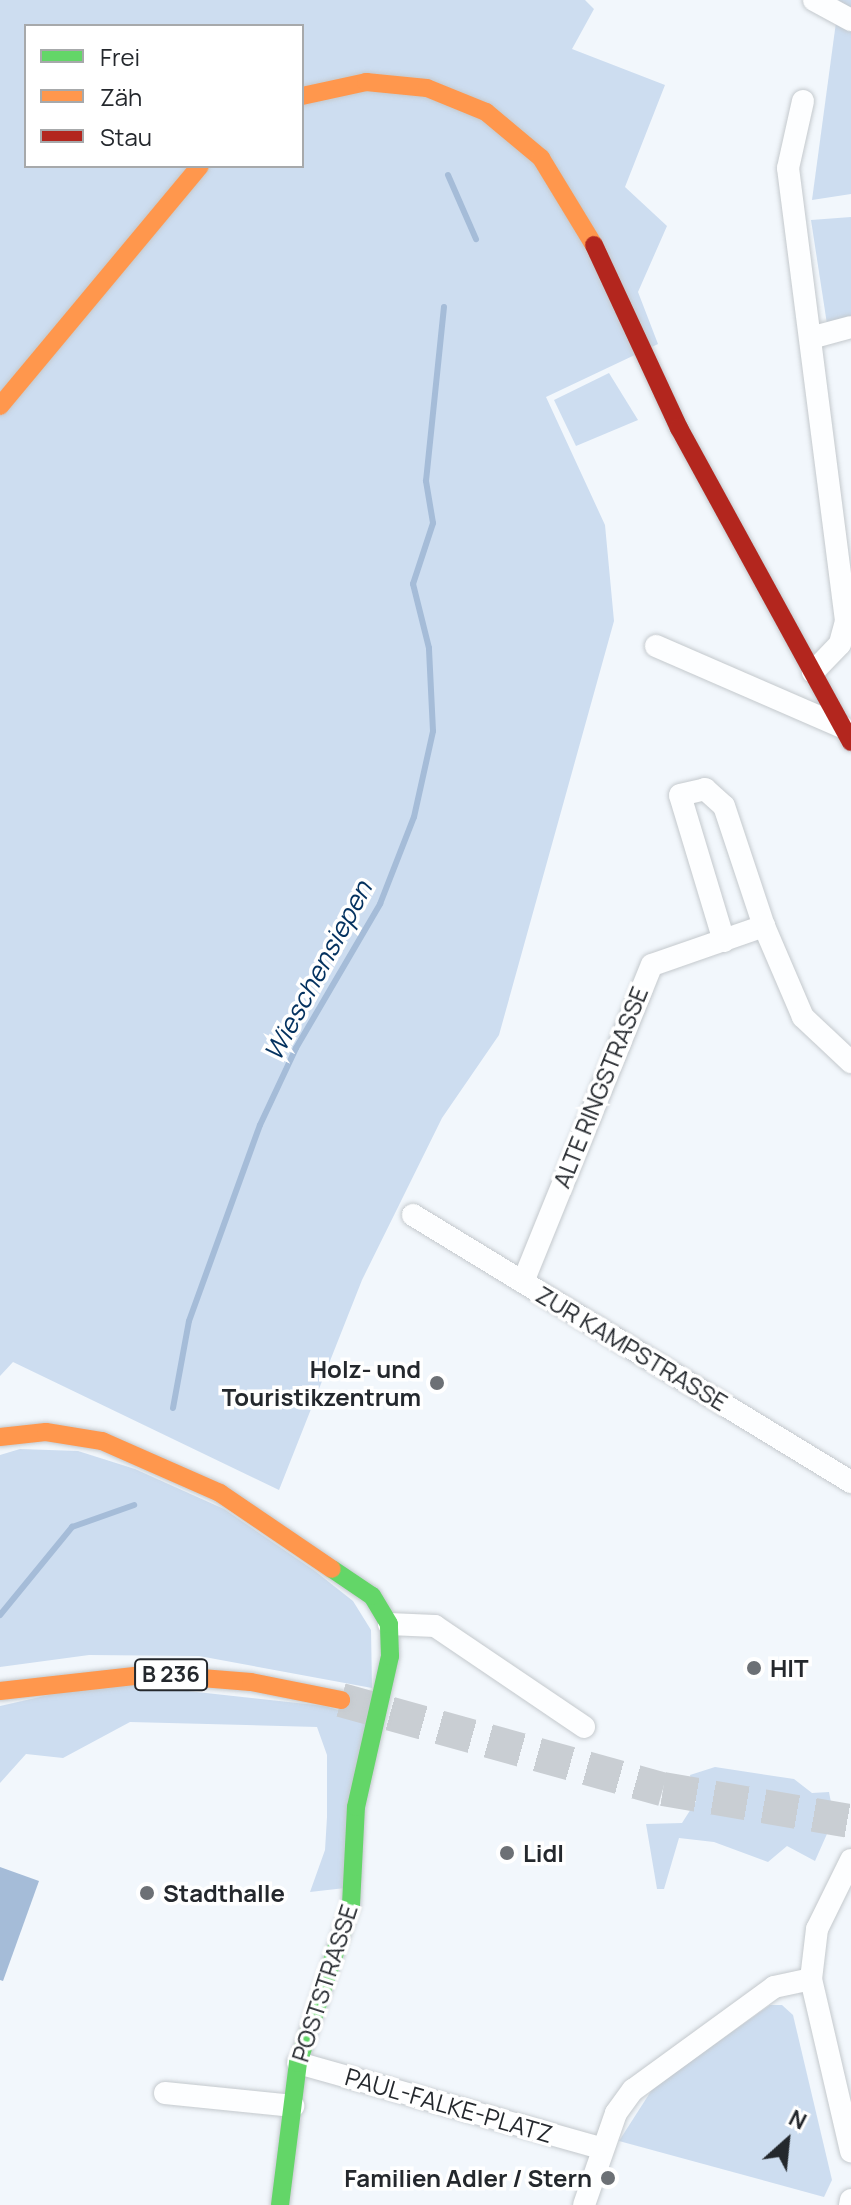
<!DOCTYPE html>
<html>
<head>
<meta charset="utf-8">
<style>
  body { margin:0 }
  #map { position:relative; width:851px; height:2205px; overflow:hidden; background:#f2f7fc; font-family:Manrope,sans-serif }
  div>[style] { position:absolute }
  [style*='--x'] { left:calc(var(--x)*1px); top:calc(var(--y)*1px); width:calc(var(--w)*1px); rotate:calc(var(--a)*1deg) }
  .green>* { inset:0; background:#cdddf0 }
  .water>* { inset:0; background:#a5bcd8 }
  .stream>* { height:6px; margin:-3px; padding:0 3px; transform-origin:3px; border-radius:3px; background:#a5bcd8 }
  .primary-tunnel>* { height:34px; margin-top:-17px; transform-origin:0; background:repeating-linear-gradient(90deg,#c9ced3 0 34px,transparent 0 51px) }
  .roads { filter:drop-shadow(0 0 2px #c4c9cd) drop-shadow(0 0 2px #c4c9cd) }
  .street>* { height:22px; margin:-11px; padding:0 11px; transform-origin:11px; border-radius:11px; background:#fdfeff }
  .fast>* { height:18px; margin:-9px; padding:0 9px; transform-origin:9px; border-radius:9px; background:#63d668 }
  .slow>* { height:18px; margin:-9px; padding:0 9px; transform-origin:9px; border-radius:9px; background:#ff974d }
  .jam>* { height:18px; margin:-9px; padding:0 9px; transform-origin:9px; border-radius:9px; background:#b3261e }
  .dots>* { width:22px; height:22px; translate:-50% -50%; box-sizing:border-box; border:4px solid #fff; border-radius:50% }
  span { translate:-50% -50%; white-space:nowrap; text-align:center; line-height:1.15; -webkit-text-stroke:7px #fff; paint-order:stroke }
  .shield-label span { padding:2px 6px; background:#fff; border:2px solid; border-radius:6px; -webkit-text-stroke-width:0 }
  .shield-label { font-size:22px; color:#24282d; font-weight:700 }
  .street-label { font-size:24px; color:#24282d }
  .poi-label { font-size:24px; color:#24282d; font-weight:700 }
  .right { translate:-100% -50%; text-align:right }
  .left { translate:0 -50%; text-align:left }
  .water-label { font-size:26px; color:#03315f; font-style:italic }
  .legend { position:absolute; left:24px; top:24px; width:280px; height:144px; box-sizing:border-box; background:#fff; border:2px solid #a7a9ab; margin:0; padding:10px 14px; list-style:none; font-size:24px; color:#24282d }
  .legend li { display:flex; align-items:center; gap:16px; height:40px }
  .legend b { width:40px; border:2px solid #a7a9ab }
  .north { position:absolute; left:747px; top:2101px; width:80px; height:80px; -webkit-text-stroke:6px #fff; paint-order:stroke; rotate:27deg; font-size:22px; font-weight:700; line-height:32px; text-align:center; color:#24282d }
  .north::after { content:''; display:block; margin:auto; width:28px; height:36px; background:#24282d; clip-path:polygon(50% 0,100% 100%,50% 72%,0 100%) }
</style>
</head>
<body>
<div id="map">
  <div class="green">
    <i style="clip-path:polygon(evenodd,0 0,585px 0,594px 9px,572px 49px,665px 85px,625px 187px,667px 226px,638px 292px,658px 344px,546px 397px,605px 525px,614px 621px,499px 1035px,442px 1118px,362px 1280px,279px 1490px,13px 1362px,0 1376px,0 0,26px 26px,302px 26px,302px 166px,26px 166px,26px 26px)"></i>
    <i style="clip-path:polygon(839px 0,851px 0,851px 194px,812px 200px)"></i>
    <i style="clip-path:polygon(851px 217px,851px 317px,827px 324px,811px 220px)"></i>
    <i style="clip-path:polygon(609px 373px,638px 420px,576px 446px,554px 400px)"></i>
    <i style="clip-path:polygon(20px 1449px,78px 1451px,135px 1469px,224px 1509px,315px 1571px,353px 1601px,371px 1630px,372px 1688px,199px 1656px,89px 1655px,0 1667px,0 1455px)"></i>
    <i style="clip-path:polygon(106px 1682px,325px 1706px,368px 1719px,345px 1888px,310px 1892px,325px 1850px,327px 1817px,327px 1755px,317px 1727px,130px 1722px,63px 1758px,26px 1754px,0 1783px,0 1706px)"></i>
    <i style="clip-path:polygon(715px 1767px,794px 1779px,812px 1793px,829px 1792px,834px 1818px,815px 1861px,787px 1846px,768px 1862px,714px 1842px,679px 1838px,664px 1889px,657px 1889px,646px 1824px,682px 1823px,696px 1801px,690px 1775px)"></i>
    <i style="clip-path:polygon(770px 2005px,782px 2005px,793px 2015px,832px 2180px,824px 2197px,619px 2141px,653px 2088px)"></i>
  </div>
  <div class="water">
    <i style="clip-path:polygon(0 1867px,39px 1881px,3px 1981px,0 1980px)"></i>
  </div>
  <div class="stream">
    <i style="--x:448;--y:175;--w:70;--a:66.4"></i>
    <i style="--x:173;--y:1408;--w:88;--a:-79.6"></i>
    <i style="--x:189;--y:1321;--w:208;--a:-70.1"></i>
    <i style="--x:260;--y:1125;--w:85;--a:-64.9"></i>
    <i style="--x:296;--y:1048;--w:167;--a:-59.7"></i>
    <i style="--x:380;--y:904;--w:93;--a:-68.7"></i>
    <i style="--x:414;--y:817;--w:88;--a:-77.5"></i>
    <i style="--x:433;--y:731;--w:83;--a:-92.8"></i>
    <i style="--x:429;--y:648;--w:66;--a:-104"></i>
    <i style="--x:413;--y:584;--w:64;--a:-71.8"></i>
    <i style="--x:433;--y:523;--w:43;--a:-99.5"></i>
    <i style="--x:426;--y:481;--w:175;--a:-84.1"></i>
    <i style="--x:0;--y:1615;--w:114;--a:-50.7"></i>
    <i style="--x:72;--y:1527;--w:66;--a:-19.5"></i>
  </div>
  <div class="primary-tunnel">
    <i style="--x:341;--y:1700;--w:334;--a:15.5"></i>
    <i style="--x:663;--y:1789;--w:191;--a:9.7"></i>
  </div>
  <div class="roads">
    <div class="street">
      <i style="--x:814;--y:0;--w:42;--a:28.4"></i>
      <i style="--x:803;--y:101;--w:69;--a:102.6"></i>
      <i style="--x:788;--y:168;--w:457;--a:82.7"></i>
      <i style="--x:846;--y:621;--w:24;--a:105"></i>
      <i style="--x:840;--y:644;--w:39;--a:134"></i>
      <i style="--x:814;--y:337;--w:38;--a:-15"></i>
      <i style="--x:656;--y:646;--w:203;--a:23.5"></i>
      <i style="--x:724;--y:941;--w:152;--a:-106.8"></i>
      <i style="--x:680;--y:795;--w:26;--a:-13"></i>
      <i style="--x:705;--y:789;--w:25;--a:42"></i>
      <i style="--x:724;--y:806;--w:126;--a:71.6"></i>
      <i style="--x:413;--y:1215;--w:513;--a:31.37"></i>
      <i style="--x:523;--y:1282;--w:342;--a:-67.9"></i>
      <i style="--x:652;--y:965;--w:119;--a:-19.2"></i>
      <i style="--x:764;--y:926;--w:99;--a:66.8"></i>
      <i style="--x:803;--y:1017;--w:66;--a:43.2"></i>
      <i style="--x:389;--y:1624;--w:46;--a:2.5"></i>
      <i style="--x:435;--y:1626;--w:180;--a:34.1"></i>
      <i style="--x:851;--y:1860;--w:77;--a:116.2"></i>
      <i style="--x:817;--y:1929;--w:50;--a:96.8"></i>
      <i style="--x:811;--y:1979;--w:177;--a:76.9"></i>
      <i style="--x:298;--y:2063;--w:315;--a:15.7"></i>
      <i style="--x:165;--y:2093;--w:129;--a:5.8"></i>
      <i style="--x:584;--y:2205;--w:97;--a:-70.8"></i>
      <i style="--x:616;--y:2113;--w:29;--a:-54"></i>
      <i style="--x:633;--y:2090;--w:175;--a:-36.1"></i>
      <i style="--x:774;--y:1987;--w:38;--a:-12"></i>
      <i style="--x:850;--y:2205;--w:5;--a:-79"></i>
    </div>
    <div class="fast">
      <i style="--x:280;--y:2205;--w:143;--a:-82.8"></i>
      <i style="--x:298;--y:2063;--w:167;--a:-71.5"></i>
      <i style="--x:351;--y:1905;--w:98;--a:-87.1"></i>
      <i style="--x:356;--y:1807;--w:155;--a:-77.3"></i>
      <i style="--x:390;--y:1656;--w:32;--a:-92"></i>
      <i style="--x:389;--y:1624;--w:33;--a:-121"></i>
      <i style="--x:372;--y:1596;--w:48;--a:-146"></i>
    </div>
    <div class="slow">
      <i style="--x:302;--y:96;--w:66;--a:-12.3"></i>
      <i style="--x:366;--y:82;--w:61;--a:5.6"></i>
      <i style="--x:427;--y:88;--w:64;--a:22.1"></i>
      <i style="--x:486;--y:112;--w:72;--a:39.9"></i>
      <i style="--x:541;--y:158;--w:102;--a:58.7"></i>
      <i style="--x:0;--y:406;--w:312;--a:-50.2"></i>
      <i style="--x:0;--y:1437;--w:46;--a:-6.2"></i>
      <i style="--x:46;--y:1432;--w:57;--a:9.1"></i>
      <i style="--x:102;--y:1441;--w:129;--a:23.8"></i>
      <i style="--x:220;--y:1493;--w:135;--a:34.2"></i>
      <i style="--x:0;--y:1691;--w:153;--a:-6.4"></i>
      <i style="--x:152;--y:1674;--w:99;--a:4.6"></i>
      <i style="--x:251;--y:1682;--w:92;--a:11.3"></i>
    </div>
    <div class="jam">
      <i style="--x:594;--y:245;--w:202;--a:65.1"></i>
      <i style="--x:679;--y:428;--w:358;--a:61.3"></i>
    </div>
  </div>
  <div class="dots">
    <i style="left:437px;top:1383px;background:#6c7075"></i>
    <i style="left:754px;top:1668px;background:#6c7075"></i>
    <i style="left:507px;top:1853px;background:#6c7075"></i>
    <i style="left:147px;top:1893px;background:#6c7075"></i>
    <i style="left:608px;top:2178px;background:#6c7075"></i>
  </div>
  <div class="shield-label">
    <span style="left:171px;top:1675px">B 236</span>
  </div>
  <div class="street-label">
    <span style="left:600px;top:1087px;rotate:-68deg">ALTE RINGSTRASSE</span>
    <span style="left:632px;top:1348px;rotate:31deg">ZUR KAMPSTRASSE</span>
    <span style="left:324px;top:1983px;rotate:-72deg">POSTSTRASSE</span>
    <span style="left:449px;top:2105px;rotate:16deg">PAUL-FALKE-PLATZ</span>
  </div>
  <div class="poi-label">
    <span class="right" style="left:421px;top:1383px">Holz- und<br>Touristikzentrum</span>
    <span class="left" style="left:770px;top:1668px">HIT</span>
    <span class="left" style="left:523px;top:1853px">Lidl</span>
    <span class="left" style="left:163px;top:1893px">Stadthalle</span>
    <span class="right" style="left:592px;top:2178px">Familien Adler / Stern</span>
  </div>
  <div class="water-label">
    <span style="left:318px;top:971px;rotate:-62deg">Wieschensiepen</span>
  </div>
  <ul class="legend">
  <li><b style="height:10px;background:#63d668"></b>Frei</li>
  <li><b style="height:10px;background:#ff974d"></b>Zäh</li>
  <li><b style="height:10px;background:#b3261e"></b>Stau</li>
  </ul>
  <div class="north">N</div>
</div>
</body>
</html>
